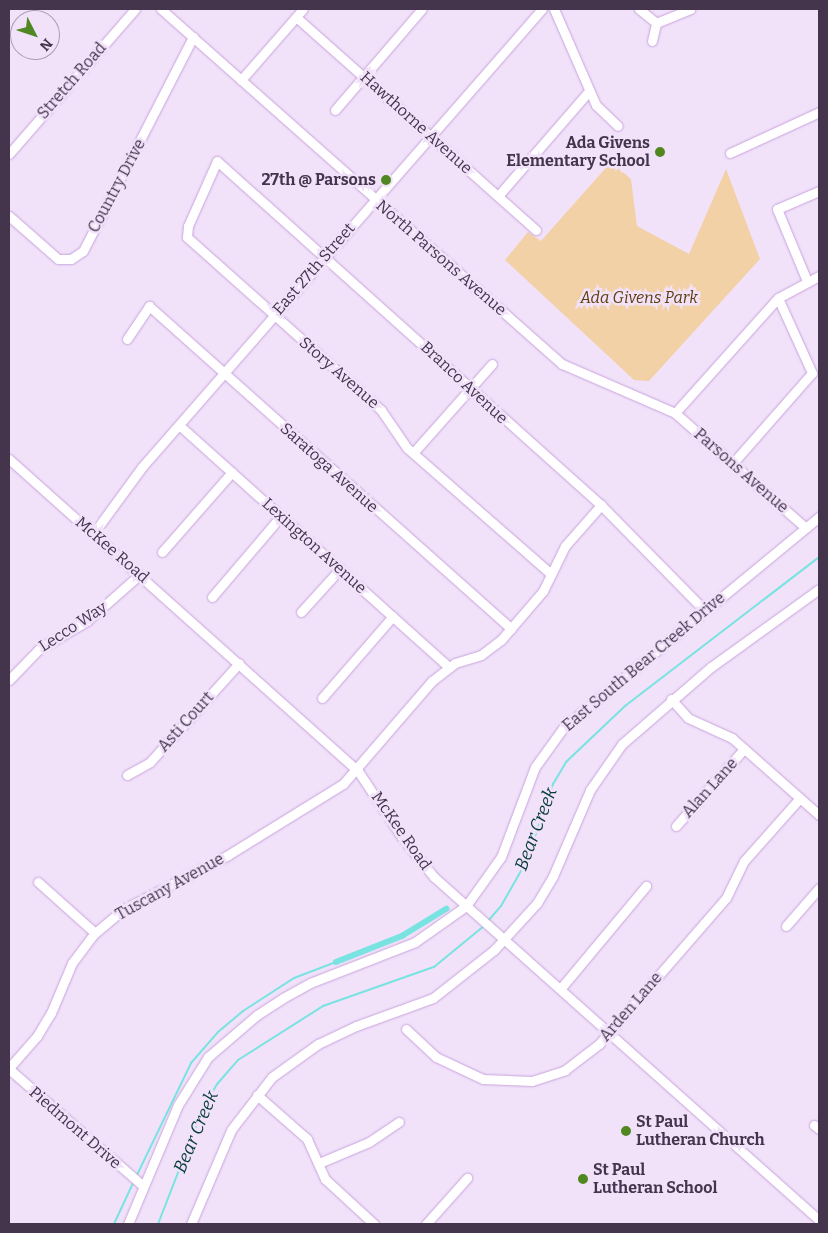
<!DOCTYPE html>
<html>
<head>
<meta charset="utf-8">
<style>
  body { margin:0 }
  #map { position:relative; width:828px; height:1233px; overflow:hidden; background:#f1e2fa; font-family:Bitter,serif }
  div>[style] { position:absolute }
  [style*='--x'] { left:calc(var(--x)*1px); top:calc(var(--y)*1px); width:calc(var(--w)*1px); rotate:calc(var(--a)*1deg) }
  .green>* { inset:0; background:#f3d1a7 }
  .stream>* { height:2px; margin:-1px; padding:0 1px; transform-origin:1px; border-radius:1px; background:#78e3e0 }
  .canal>* { height:5.5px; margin:-2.75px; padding:0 2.75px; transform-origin:2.75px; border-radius:2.75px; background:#78e3e0 }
  .roads { filter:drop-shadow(0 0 1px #c9a3dc) drop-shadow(0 0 1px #c9a3dc) }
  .minor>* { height:9px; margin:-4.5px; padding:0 4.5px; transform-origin:4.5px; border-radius:4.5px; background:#fff }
  .dots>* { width:14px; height:14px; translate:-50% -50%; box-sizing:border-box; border:2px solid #f1e2fa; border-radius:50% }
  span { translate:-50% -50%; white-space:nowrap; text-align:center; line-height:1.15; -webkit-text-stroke:5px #f1e2fa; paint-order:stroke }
  .street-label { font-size:16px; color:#44344c }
  .poi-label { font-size:16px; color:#44344c; font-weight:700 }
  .right { translate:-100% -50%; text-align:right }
  .left { translate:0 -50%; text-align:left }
  .park-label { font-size:16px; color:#5e3e0a; font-style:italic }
  .water-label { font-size:18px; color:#073c3b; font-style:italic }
  .frame { position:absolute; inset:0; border:10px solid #44344c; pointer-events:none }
  .north { position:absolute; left:10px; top:10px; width:50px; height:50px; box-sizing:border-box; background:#f1e2fa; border:1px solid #ac9cb4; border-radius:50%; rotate:131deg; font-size:14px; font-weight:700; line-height:20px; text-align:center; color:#44344c }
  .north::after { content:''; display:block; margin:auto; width:18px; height:22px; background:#508721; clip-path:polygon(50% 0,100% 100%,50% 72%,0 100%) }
</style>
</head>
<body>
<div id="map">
  <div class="green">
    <i style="clip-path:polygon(611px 162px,631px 179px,637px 226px,689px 254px,726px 169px,760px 259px,649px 381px,634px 380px,505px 260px,528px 232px,541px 241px)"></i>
  </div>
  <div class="stream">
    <i style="--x:488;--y:921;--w:20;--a:-49"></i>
    <i style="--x:501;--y:906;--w:51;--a:-60.4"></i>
    <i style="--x:526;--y:862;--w:83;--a:-70.9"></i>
    <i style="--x:553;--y:784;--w:26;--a:-59"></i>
    <i style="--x:566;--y:762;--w:81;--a:-43.5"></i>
    <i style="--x:625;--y:706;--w:245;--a:-37.5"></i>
    <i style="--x:136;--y:1177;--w:127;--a:-64.2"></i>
    <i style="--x:191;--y:1063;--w:41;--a:-48.9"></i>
    <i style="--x:218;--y:1032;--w:33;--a:-40"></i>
    <i style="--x:243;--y:1011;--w:61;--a:-32.9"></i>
    <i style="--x:294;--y:978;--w:45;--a:-20.9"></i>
    <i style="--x:114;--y:1224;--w:47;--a:-65.1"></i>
    <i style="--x:158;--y:1224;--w:127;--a:-68.7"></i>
    <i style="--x:204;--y:1106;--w:27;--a:-59"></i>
    <i style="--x:218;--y:1083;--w:30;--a:-49"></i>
    <i style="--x:238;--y:1060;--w:101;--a:-32.4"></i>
    <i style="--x:323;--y:1006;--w:118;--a:-19.4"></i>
    <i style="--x:434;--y:967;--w:65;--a:-39.4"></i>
  </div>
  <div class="canal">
    <i style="--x:336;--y:962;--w:71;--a:-21.5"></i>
    <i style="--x:402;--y:936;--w:52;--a:-31.5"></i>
  </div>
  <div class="roads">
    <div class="minor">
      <i style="--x:161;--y:9;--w:536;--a:41.52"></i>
      <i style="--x:562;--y:364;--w:123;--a:23.4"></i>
      <i style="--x:675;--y:413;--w:174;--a:41.3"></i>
      <i style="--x:554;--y:9;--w:105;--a:66.4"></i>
      <i style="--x:596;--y:105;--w:30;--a:44"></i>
      <i style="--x:639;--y:9;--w:22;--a:39"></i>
      <i style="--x:656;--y:23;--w:37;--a:-22"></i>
      <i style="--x:296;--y:17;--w:321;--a:41.6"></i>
      <i style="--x:652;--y:41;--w:18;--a:-77"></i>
      <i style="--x:241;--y:80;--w:94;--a:-48.9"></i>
      <i style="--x:335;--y:110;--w:133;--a:-49.3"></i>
      <i style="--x:730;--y:153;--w:98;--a:-24.7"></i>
      <i style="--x:9;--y:154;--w:192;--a:-49"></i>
      <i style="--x:498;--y:196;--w:139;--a:-49.1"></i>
      <i style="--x:9;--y:216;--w:65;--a:41.3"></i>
      <i style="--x:58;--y:259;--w:13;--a:0"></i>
      <i style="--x:71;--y:259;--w:14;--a:-34"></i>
      <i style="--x:83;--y:251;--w:241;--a:-62.8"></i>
      <i style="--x:807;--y:281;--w:78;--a:-112.6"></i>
      <i style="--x:777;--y:209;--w:46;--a:-23.2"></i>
      <i style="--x:127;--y:339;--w:40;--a:-56"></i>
      <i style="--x:149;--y:306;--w:485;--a:41.7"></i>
      <i style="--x:675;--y:413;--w:154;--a:-48.2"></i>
      <i style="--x:778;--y:298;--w:47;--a:-28.2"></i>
      <i style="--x:179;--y:425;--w:363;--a:41.9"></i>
      <i style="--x:413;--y:453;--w:119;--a:-48.4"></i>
      <i style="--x:9;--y:459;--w:468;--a:41.8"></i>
      <i style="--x:358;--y:771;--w:82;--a:56.5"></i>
      <i style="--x:403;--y:839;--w:49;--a:50.8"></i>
      <i style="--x:434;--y:877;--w:516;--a:41.7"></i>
      <i style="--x:732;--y:464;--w:121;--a:-48.7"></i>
      <i style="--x:812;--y:373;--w:82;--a:-114.4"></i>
      <i style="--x:93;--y:534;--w:83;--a:-53.8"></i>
      <i style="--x:142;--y:467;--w:608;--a:-48.87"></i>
      <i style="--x:162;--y:552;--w:106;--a:-48.8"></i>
      <i style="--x:551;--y:574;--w:191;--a:-138.8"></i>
      <i style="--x:407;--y:448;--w:46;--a:-124.4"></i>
      <i style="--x:381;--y:410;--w:260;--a:-138.3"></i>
      <i style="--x:187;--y:237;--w:11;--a:-85"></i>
      <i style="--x:188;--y:226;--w:71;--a:-66"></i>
      <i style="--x:217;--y:161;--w:516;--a:41.86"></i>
      <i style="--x:601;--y:505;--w:148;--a:45.5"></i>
      <i style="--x:212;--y:597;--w:106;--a:-49.6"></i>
      <i style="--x:301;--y:612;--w:58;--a:-47.8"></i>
      <i style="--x:9;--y:680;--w:43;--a:-45.9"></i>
      <i style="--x:39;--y:649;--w:56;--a:-30.3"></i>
      <i style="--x:87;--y:621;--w:69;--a:-41.5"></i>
      <i style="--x:322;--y:698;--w:108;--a:-49.1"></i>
      <i style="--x:671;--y:699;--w:25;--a:48"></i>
      <i style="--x:688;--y:718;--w:48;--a:24.4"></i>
      <i style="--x:732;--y:738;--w:116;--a:41.5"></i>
      <i style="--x:127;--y:775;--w:26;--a:-29"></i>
      <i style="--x:150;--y:762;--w:133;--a:-48"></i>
      <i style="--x:676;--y:826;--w:103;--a:-48.6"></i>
      <i style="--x:38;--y:882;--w:76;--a:41.8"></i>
      <i style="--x:786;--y:926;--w:50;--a:-49"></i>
      <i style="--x:561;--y:988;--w:133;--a:-50.2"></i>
      <i style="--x:406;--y:1029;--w:41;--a:43"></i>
      <i style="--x:436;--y:1057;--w:52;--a:25.1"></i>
      <i style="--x:483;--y:1079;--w:49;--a:2.3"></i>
      <i style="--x:532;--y:1081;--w:35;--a:-18"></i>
      <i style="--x:565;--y:1070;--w:43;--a:-37.4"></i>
      <i style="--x:599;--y:1044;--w:194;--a:-49"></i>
      <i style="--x:726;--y:898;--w:41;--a:-64.1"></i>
      <i style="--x:744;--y:861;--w:84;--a:-48.4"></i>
      <i style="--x:9;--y:1068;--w:43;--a:-48.8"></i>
      <i style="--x:37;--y:1036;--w:27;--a:-59"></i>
      <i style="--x:51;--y:1013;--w:54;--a:-67.2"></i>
      <i style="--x:72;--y:963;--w:38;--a:-53"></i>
      <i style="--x:95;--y:933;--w:35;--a:-40"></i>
      <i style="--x:122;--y:910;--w:119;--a:-27.4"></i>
      <i style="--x:228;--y:855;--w:135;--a:-31.7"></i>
      <i style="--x:343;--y:784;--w:136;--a:-49.2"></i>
      <i style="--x:432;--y:681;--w:29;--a:-38"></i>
      <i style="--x:455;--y:663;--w:27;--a:-17"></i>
      <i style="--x:481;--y:655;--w:25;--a:-37"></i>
      <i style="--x:501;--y:640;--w:65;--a:-49.4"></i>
      <i style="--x:543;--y:591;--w:50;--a:-63.9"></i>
      <i style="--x:565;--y:546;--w:55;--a:-48.7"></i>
      <i style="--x:9;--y:1069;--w:176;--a:41.1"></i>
      <i style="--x:257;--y:1095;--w:67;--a:41.3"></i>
      <i style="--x:307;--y:1139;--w:44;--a:65.8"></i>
      <i style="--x:325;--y:1179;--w:67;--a:42.6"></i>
      <i style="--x:814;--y:1125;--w:6;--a:39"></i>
      <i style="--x:319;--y:1163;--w:54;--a:-22.8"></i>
      <i style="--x:369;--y:1142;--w:36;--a:-34"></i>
      <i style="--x:128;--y:1224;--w:129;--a:-67.2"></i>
      <i style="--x:178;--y:1105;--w:57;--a:-58"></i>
      <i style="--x:208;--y:1057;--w:65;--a:-40.6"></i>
      <i style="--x:257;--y:1015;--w:31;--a:-33"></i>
      <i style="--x:283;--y:998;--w:31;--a:-29"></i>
      <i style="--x:310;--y:983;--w:113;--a:-21.3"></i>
      <i style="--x:415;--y:942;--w:62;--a:-35.2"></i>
      <i style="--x:466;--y:906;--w:60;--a:-54.5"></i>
      <i style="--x:501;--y:857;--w:96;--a:-69.3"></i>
      <i style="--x:535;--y:767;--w:48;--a:-54.3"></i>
      <i style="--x:563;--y:728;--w:332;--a:-39.5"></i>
      <i style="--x:191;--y:1224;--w:102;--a:-66.9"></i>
      <i style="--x:231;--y:1130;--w:67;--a:-52.3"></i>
      <i style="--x:272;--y:1077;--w:57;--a:-35.7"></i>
      <i style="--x:318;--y:1044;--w:42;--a:-25.3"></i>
      <i style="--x:356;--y:1026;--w:82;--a:-20"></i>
      <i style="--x:433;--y:998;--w:78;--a:-38.2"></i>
      <i style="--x:494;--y:950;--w:64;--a:-47.5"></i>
      <i style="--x:537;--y:903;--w:31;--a:-59"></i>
      <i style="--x:553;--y:876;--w:94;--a:-66.7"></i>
      <i style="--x:590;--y:790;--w:56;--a:-55.2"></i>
      <i style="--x:622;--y:744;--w:118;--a:-40.9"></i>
      <i style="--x:711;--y:667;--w:133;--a:-35.8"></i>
      <i style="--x:426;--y:1224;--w:62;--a:-48.3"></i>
    </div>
  </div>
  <div class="dots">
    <i style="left:660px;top:152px;background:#508721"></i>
    <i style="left:386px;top:180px;background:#508721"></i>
    <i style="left:626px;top:1131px;background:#508721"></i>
    <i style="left:583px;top:1179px;background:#508721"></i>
  </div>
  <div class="street-label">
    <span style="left:72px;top:81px;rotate:-49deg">Stretch Road</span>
    <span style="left:416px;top:123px;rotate:42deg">Hawthorne Avenue</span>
    <span style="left:117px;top:186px;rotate:-62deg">Country Drive</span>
    <span style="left:441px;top:258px;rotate:41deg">North Parsons Avenue</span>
    <span style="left:314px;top:269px;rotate:-49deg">East 27th Street</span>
    <span style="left:339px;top:373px;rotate:41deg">Story Avenue</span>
    <span style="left:464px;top:383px;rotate:43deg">Branco Avenue</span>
    <span style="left:329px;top:468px;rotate:42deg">Saratoga Avenue</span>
    <span style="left:741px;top:471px;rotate:41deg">Parsons Avenue</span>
    <span style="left:314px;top:546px;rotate:42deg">Lexington Avenue</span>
    <span style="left:112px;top:550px;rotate:41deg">McKee Road</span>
    <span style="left:73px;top:627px;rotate:-33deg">Lecco Way</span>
    <span style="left:644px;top:662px;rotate:-40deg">East South Bear Creek Drive</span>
    <span style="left:186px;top:722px;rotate:-48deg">Asti Court</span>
    <span style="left:710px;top:788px;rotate:-48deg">Alan Lane</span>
    <span style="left:401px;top:831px;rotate:55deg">McKee Road</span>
    <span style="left:170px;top:887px;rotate:-29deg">Tuscany Avenue</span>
    <span style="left:631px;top:1007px;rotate:-49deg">Arden Lane</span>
    <span style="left:75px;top:1128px;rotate:41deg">Piedmont Drive</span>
  </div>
  <div class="poi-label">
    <span class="right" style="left:650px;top:152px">Ada Givens<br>Elementary School</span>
    <span class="right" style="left:376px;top:180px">27th @ Parsons</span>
    <span class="left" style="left:636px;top:1131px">St Paul<br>Lutheran Church</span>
    <span class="left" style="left:593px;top:1179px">St Paul<br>Lutheran School</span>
  </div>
  <div class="park-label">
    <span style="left:639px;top:298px">Ada Givens Park</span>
  </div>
  <div class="water-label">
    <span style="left:536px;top:829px;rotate:-69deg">Bear Creek</span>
    <span style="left:196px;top:1132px;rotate:-67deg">Bear Creek</span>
  </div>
  <div class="frame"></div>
  <div class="north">N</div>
</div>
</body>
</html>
